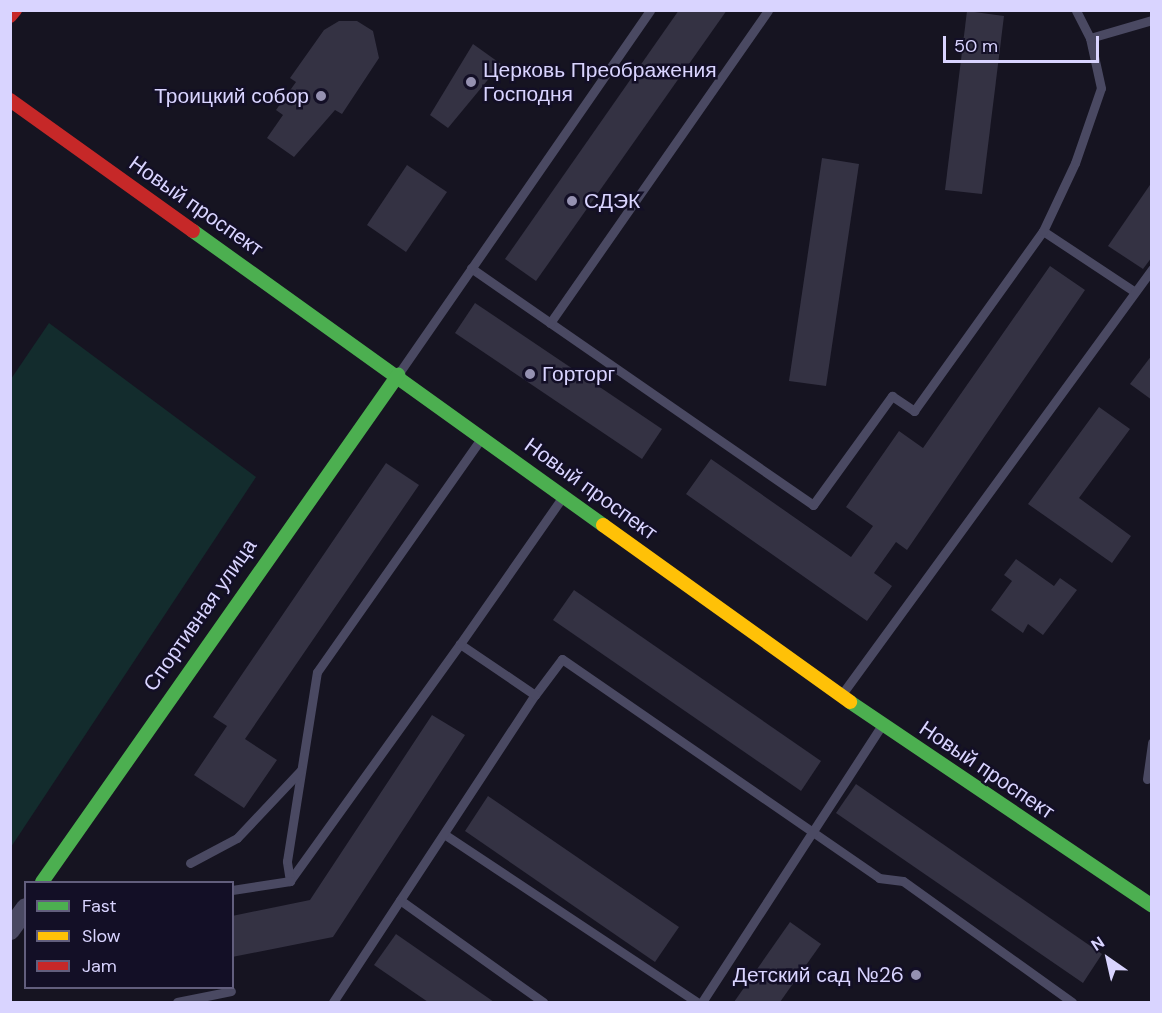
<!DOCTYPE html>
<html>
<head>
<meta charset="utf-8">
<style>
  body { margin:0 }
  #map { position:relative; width:1162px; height:1013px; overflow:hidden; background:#161421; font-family:"DM Sans",sans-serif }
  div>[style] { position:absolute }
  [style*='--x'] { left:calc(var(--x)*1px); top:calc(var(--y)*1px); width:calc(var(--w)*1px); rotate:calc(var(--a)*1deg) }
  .green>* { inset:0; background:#132c2d }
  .building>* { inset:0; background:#343243 }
  .lane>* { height:9px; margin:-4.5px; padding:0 4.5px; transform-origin:4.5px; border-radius:4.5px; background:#4a4962 }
  .street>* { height:20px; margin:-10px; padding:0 10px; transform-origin:10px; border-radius:10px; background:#4a4962 }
  .fast>* { height:14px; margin:-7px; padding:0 7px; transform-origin:7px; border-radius:7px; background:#4caf50 }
  .slow>* { height:14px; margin:-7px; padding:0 7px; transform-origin:7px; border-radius:7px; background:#ffc107 }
  .jam>* { height:14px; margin:-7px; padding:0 7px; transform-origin:7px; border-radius:7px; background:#c62828 }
  .dots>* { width:16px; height:16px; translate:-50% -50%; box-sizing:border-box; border:3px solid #130f26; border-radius:50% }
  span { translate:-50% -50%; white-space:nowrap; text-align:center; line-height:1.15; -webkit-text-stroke:5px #130f26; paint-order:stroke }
  .poi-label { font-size:21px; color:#d9d4ff }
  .left { translate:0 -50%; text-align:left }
  .right { translate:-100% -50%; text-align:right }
  .street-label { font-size:21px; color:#d9d4ff }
  .frame { position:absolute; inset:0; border:12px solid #d9d4ff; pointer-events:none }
  .legend { position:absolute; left:24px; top:881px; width:210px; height:108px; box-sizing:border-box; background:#130f26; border:2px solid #625e7d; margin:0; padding:8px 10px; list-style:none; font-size:18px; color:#d9d4ff }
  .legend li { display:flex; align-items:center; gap:12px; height:30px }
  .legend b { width:30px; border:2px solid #625e7d }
  .north { position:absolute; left:1078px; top:929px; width:60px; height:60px; -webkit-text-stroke:4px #130f26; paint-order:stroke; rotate:326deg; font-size:16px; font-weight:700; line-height:24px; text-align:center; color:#d9d4ff }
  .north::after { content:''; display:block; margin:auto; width:21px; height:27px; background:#d9d4ff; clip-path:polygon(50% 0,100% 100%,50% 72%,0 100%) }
  .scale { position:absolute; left:943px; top:36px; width:156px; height:27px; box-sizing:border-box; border:3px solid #d9d4ff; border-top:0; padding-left:8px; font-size:18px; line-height:21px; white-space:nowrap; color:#d9d4ff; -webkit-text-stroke:4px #130f26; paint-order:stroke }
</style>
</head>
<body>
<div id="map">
  <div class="green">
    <i style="clip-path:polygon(49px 323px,256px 477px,11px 847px,11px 379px)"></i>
  </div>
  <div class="building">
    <i style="clip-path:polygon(679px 10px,727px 10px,536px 281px,505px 259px)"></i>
    <i style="clip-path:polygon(967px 11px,1004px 16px,982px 194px,945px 190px)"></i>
    <i style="clip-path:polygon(339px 21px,357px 21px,373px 31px,379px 58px,342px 114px,335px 110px,294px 157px,267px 138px,283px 115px,276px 110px,296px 82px,290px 78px,324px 30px)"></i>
    <i style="clip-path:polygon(473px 44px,501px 64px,448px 128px,430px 115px)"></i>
    <i style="clip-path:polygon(822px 158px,859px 164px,826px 386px,789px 381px)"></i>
    <i style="clip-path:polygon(407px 165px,447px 192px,406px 252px,367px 225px)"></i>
    <i style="clip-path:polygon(1152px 182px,1152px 257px,1143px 269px,1108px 246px)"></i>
    <i style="clip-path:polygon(1050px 266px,1085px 290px,907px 550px,896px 542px,874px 573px,892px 586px,867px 621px,686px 494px,711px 459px,851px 557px,873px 526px,846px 507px,899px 431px,923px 448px)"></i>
    <i style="clip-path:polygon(475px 303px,662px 429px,642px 459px,455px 333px)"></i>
    <i style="clip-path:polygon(1152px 355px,1152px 400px,1130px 384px)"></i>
    <i style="clip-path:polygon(1099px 407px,1130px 429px,1079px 498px,1131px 536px,1112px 563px,1028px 504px)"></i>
    <i style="clip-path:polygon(386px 463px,419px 485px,245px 739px,277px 760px,244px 808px,194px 775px,227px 726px,213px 717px)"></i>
    <i style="clip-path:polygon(1016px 559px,1054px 586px,1060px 578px,1077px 590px,1043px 635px,1028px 624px,1023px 633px,991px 610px,1012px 581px,1004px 575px)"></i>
    <i style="clip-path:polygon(574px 590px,821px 761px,801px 791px,553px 620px)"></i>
    <i style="clip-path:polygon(432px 715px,465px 735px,333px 937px,232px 957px,232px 916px,310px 900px)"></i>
    <i style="clip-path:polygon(856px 784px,1102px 954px,1083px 983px,836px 813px)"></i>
    <i style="clip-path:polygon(488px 796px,679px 927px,655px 962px,465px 831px)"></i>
    <i style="clip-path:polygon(790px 922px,821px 944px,780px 1002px,734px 1002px)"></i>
    <i style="clip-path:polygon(396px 934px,494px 1002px,428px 1002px,374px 965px)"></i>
  </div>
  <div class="lane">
    <i style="--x:1090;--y:38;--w:65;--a:-16.2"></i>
    <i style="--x:1043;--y:231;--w:110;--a:33.5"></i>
    <i style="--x:471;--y:268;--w:416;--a:34.7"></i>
    <i style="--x:813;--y:505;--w:135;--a:-54.1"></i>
    <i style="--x:892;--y:396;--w:27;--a:34"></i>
    <i style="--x:914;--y:411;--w:221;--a:-54.4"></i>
    <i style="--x:1043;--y:231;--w:75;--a:-64.8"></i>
    <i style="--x:1075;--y:163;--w:79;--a:-70.9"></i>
    <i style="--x:1101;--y:88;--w:51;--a:-102.4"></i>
    <i style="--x:1090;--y:38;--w:31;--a:-117"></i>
    <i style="--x:550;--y:323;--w:381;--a:-55.1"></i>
    <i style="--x:399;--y:373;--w:441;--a:-55.3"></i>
    <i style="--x:460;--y:644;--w:292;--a:125.7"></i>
    <i style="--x:290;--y:881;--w:20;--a:-99"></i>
    <i style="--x:287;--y:861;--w:191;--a:-81"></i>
    <i style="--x:317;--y:672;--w:284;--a:-54.9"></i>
    <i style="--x:842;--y:694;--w:526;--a:-53.89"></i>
    <i style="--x:535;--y:695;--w:45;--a:-53.1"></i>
    <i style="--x:562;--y:659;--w:385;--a:34.6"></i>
    <i style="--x:879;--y:878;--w:24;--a:7"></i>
    <i style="--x:903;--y:881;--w:208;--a:35.6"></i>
    <i style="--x:1147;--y:779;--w:37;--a:-82"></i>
    <i style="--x:444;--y:834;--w:304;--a:33.6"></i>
    <i style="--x:190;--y:863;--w:53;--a:-28"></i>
    <i style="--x:237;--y:838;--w:93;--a:-46.7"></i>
    <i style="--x:232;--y:890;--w:59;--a:-8.8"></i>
    <i style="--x:400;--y:900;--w:176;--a:35.5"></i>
    <i style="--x:177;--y:1002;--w:55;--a:-11.5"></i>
    <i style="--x:333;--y:1002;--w:367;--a:-56.7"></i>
    <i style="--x:535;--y:695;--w:91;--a:-145.8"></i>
    <i style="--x:460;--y:644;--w:177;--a:-55.1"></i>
    <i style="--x:702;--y:1002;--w:330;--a:-57"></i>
  </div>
  <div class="street">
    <i style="--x:10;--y:930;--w:27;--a:-54"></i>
  </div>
  <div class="fast">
    <i style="--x:193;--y:231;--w:505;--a:35.64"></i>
    <i style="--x:850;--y:702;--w:364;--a:34"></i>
    <i style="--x:42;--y:882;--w:620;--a:-54.92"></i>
  </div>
  <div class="slow">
    <i style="--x:603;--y:525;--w:304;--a:35.6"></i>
  </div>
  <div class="jam">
    <i style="--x:10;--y:16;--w:8;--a:-50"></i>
    <i style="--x:10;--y:100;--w:225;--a:35.6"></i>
  </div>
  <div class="dots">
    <i style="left:471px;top:82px;background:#9591b1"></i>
    <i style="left:321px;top:96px;background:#9591b1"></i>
    <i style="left:572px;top:201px;background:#9591b1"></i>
    <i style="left:530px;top:374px;background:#9591b1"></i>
    <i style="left:916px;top:975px;background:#9591b1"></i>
  </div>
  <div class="poi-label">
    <span class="left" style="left:483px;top:82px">Церковь Преображения<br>Господня</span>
    <span class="right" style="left:309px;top:96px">Троицкий собор</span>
    <span class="left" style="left:584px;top:201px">СДЭК</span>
    <span class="left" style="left:542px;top:374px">Горторг</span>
    <span class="right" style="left:904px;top:975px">Детский сад №26</span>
  </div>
  <div class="street-label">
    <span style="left:196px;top:206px;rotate:35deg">Новый проспект</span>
    <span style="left:591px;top:489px;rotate:36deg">Новый проспект</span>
    <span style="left:200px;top:615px;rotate:-55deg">Спортивная улица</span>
    <span style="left:987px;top:770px;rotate:34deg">Новый проспект</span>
  </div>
  <div class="frame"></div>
  <ul class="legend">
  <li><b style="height:8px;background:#4caf50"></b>Fast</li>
  <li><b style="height:8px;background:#ffc107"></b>Slow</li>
  <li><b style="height:8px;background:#c62828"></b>Jam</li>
  </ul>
  <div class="north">N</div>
  <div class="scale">50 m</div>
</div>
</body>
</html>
